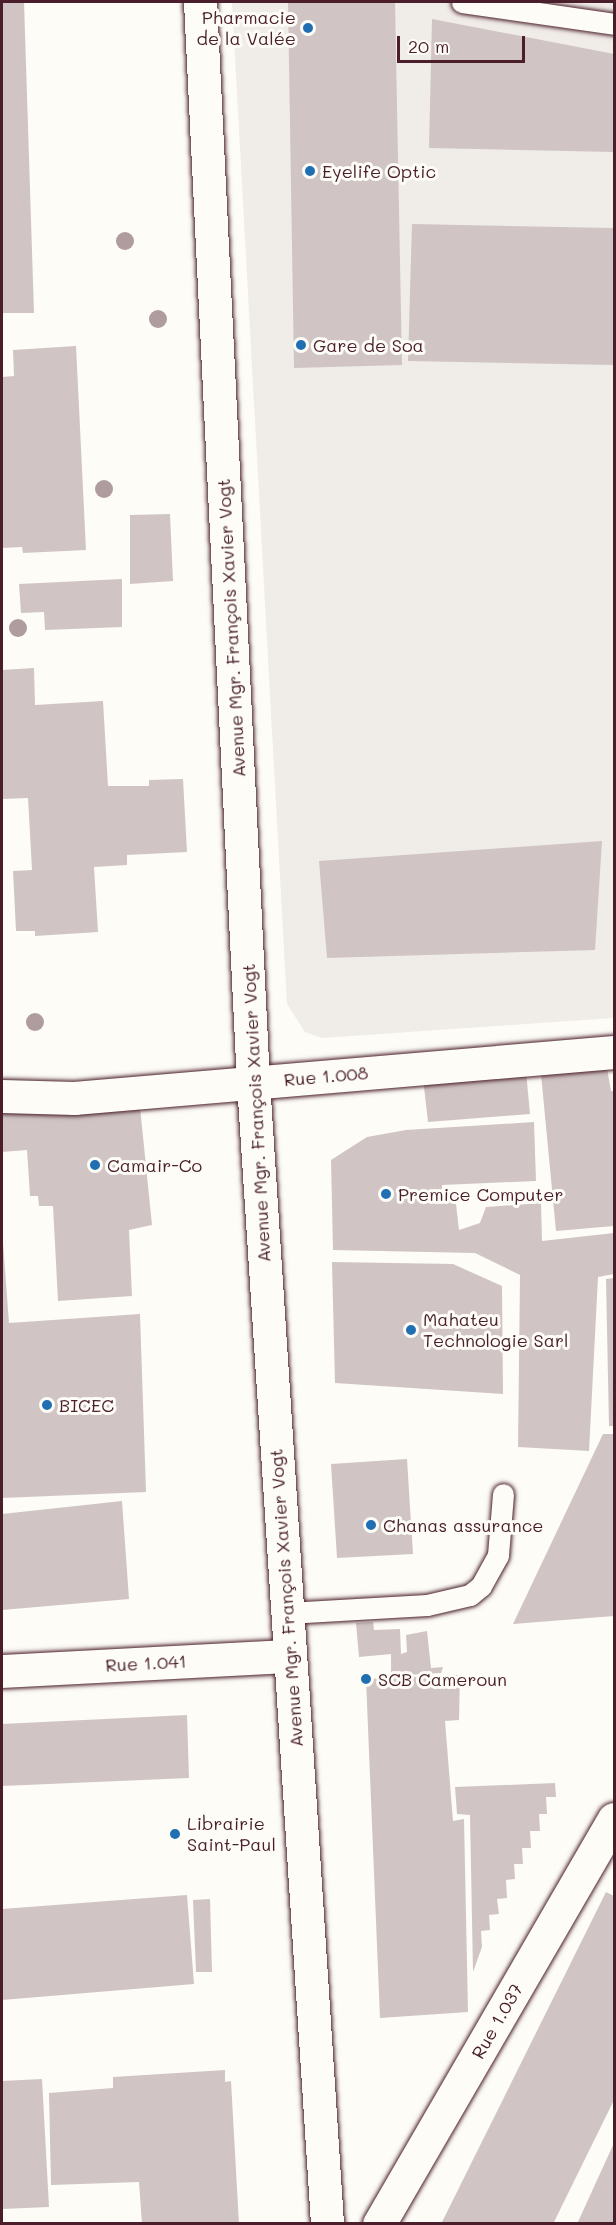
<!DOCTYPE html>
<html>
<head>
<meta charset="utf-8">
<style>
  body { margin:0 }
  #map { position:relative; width:616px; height:2225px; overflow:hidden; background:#fdfcf7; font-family:Mali,sans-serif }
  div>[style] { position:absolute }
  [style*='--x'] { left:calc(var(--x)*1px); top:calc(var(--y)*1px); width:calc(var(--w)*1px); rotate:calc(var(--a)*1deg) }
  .built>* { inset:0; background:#f0ece8 }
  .building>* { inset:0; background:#d0c5c4 }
  .roads { filter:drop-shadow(0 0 2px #4a1f2b) drop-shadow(0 0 2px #4a1f2b) }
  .lane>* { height:21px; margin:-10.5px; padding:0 10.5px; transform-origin:10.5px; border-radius:10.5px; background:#fdfcf7 }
  .street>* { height:33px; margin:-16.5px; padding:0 16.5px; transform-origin:16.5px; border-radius:16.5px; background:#fdfcf7 }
  .secondary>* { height:33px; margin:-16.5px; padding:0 16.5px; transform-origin:16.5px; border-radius:16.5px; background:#fdfcf7 }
  .trees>* { width:18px; height:18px; margin:-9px; border-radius:50%; background:#af9c9f }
  .dots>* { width:16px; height:16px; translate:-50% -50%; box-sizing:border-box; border:3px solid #fdfcf7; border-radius:50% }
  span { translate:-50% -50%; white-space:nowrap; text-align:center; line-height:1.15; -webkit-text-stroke:6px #fdfcf7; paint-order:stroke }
  .poi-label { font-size:18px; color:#4a1f2b }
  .right { translate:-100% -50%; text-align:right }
  .left { translate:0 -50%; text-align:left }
  .street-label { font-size:18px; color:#4a1f2b }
  .frame { position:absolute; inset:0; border:3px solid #4a1f2b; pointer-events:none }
  .scale { position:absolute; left:397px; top:36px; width:128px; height:27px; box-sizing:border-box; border:3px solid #4a1f2b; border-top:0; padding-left:8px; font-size:18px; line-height:21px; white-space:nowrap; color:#4a1f2b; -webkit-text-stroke:4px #fdfcf7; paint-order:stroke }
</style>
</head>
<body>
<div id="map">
  <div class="built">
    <i style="clip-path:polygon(232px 2px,614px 2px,614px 1018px,322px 1038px,305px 1032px,287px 1004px)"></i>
  </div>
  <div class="building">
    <i style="clip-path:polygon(2px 2px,24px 2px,34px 313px,2px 313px)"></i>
    <i style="clip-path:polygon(288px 2px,395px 2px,402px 365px,294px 368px)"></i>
    <i style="clip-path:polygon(432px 19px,614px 54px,614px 152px,429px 148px)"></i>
    <i style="clip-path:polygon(412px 224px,614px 228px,614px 365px,408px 361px)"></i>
    <i style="clip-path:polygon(76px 346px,86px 550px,23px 553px,22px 547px,2px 548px,2px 377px,14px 376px,13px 350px)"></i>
    <i style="clip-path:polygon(170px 514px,173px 581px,130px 584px,130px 515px)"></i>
    <i style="clip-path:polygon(122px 579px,122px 627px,45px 630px,44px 612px,21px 613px,19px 584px)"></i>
    <i style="clip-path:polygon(34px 668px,35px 705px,103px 701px,108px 786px,149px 786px,149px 780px,183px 779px,187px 852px,127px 855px,127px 865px,94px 867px,98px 932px,35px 936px,35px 931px,16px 931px,13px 871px,32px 870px,28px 798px,2px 799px,2px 670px)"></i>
    <i style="clip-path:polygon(602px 841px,595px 950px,327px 958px,319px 861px)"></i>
    <i style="clip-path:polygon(605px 1057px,611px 1091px,614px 1091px,614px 1226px,556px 1231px,540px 1064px)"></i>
    <i style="clip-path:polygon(526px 1071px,530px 1114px,428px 1122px,423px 1078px)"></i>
    <i style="clip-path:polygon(140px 1107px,152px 1225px,129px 1230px,132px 1296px,58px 1301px,53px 1206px,39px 1206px,38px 1196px,30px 1196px,27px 1150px,2px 1152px,2px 1113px)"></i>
    <i style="clip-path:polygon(534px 1122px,536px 1181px,442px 1185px,442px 1196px,455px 1195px,459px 1230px,480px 1223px,486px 1207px,541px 1203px,542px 1241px,614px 1233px,614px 1274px,598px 1277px,589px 1451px,518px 1447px,520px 1275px,475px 1253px,333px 1250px,331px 1160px,367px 1137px,406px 1130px)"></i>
    <i style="clip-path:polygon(2px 1229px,9px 1323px,140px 1314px,146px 1492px,2px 1498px)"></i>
    <i style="clip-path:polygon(332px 1262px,453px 1264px,502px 1286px,503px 1394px,335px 1383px)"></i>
    <i style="clip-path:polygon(614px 1278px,614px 1426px,609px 1426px,606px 1279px)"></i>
    <i style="clip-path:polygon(603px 1434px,614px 1434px,614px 1616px,513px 1624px)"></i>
    <i style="clip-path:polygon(407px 1459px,413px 1554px,337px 1558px,331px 1464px)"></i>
    <i style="clip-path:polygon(122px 1501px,129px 1599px,2px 1610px,2px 1514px)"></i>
    <i style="clip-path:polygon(373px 1622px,374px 1630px,400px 1629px,401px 1654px,407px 1652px,406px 1635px,427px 1631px,431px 1668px,443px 1667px,441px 1673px,391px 1676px,391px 1654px,359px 1657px,356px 1623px)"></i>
    <i style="clip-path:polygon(460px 1675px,459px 1720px,445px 1721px,453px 1821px,464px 1819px,468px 2012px,380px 2018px,366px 1679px)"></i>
    <i style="clip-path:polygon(187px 1715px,189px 1778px,2px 1786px,2px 1724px)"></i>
    <i style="clip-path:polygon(555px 1783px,556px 1797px,546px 1797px,547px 1814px,539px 1814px,540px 1831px,530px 1831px,531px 1848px,522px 1848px,523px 1864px,514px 1864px,515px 1879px,506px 1880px,507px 1898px,497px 1899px,499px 1914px,489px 1915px,490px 1930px,481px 1931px,482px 1947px,473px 1972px,470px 1815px,457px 1814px,455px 1787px)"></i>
    <i style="clip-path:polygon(606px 1892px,614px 1896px,614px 2100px,553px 2224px,441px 2224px)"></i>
    <i style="clip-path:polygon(187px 1895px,194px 1984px,2px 2000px,2px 1909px)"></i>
    <i style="clip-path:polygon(210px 1899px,212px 1972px,196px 1972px,193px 1900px)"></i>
    <i style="clip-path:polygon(225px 2070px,225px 2082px,231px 2081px,239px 2224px,142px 2224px,139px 2182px,51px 2185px,49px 2093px,113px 2088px,113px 2077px)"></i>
    <i style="clip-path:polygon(42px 2079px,49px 2207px,2px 2209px,2px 2081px)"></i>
    <i style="clip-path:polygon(614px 2143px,614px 2224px,577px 2224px)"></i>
  </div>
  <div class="roads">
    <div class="lane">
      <i style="--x:462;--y:2;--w:154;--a:8.2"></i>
      <i style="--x:287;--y:1613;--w:140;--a:-3.3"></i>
      <i style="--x:427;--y:1605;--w:44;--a:-13.1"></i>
      <i style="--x:470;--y:1595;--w:14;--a:-39"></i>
      <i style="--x:481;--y:1586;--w:35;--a:-61"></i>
      <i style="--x:498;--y:1555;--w:61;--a:-85.3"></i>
    </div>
    <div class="street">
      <i style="--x:2;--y:1096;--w:72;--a:1.6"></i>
      <i style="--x:74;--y:1098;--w:542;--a:-4.87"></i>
      <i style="--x:2;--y:1671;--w:288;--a:-3"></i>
      <i style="--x:379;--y:2224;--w:468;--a:-59.9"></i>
    </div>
    <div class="secondary">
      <i style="--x:200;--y:2;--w:1081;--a:87.19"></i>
      <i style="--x:253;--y:1082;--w:1144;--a:86.29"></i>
    </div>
  </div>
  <div class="trees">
    <i style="left:125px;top:241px"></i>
    <i style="left:158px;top:319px"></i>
    <i style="left:104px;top:489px"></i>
    <i style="left:18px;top:628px"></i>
    <i style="left:35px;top:1022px"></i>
  </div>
  <div class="dots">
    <i style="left:308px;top:28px;background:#1f6fb2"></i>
    <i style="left:310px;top:171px;background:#1f6fb2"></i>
    <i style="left:301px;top:345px;background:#1f6fb2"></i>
    <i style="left:95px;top:1165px;background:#1f6fb2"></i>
    <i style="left:386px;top:1194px;background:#1f6fb2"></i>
    <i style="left:411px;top:1330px;background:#1f6fb2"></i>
    <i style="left:47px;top:1405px;background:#1f6fb2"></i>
    <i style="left:371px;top:1525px;background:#1f6fb2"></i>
    <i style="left:366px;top:1679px;background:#1f6fb2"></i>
    <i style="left:175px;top:1834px;background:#1f6fb2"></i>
  </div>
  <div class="poi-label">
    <span class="right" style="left:296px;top:28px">Pharmacie<br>de la Valée</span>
    <span class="left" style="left:322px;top:171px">Eyelife Optic</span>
    <span class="left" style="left:313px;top:345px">Gare de Soa</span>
    <span class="left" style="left:107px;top:1165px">Camair-Co</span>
    <span class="left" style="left:398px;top:1194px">Premice Computer</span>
    <span class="left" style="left:423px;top:1330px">Mahateu<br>Technologie Sarl</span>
    <span class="left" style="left:59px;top:1405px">BICEC</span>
    <span class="left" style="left:383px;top:1525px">Chanas assurance</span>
    <span class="left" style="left:378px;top:1679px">SCB Cameroun</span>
    <span class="left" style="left:187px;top:1834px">Librairie<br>Saint-Paul</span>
  </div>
  <div class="street-label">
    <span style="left:231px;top:628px;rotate:-93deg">Avenue Mgr. François Xavier Vogt</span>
    <span style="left:326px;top:1076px;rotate:-5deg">Rue 1.008</span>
    <span style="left:256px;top:1113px;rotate:-93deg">Avenue Mgr. François Xavier Vogt</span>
    <span style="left:286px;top:1598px;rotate:-94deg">Avenue Mgr. François Xavier Vogt</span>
    <span style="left:146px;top:1663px;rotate:-3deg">Rue 1.041</span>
    <span style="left:497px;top:2021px;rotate:-60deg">Rue 1.037</span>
  </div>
  <div class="frame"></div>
  <div class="scale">20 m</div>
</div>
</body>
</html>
